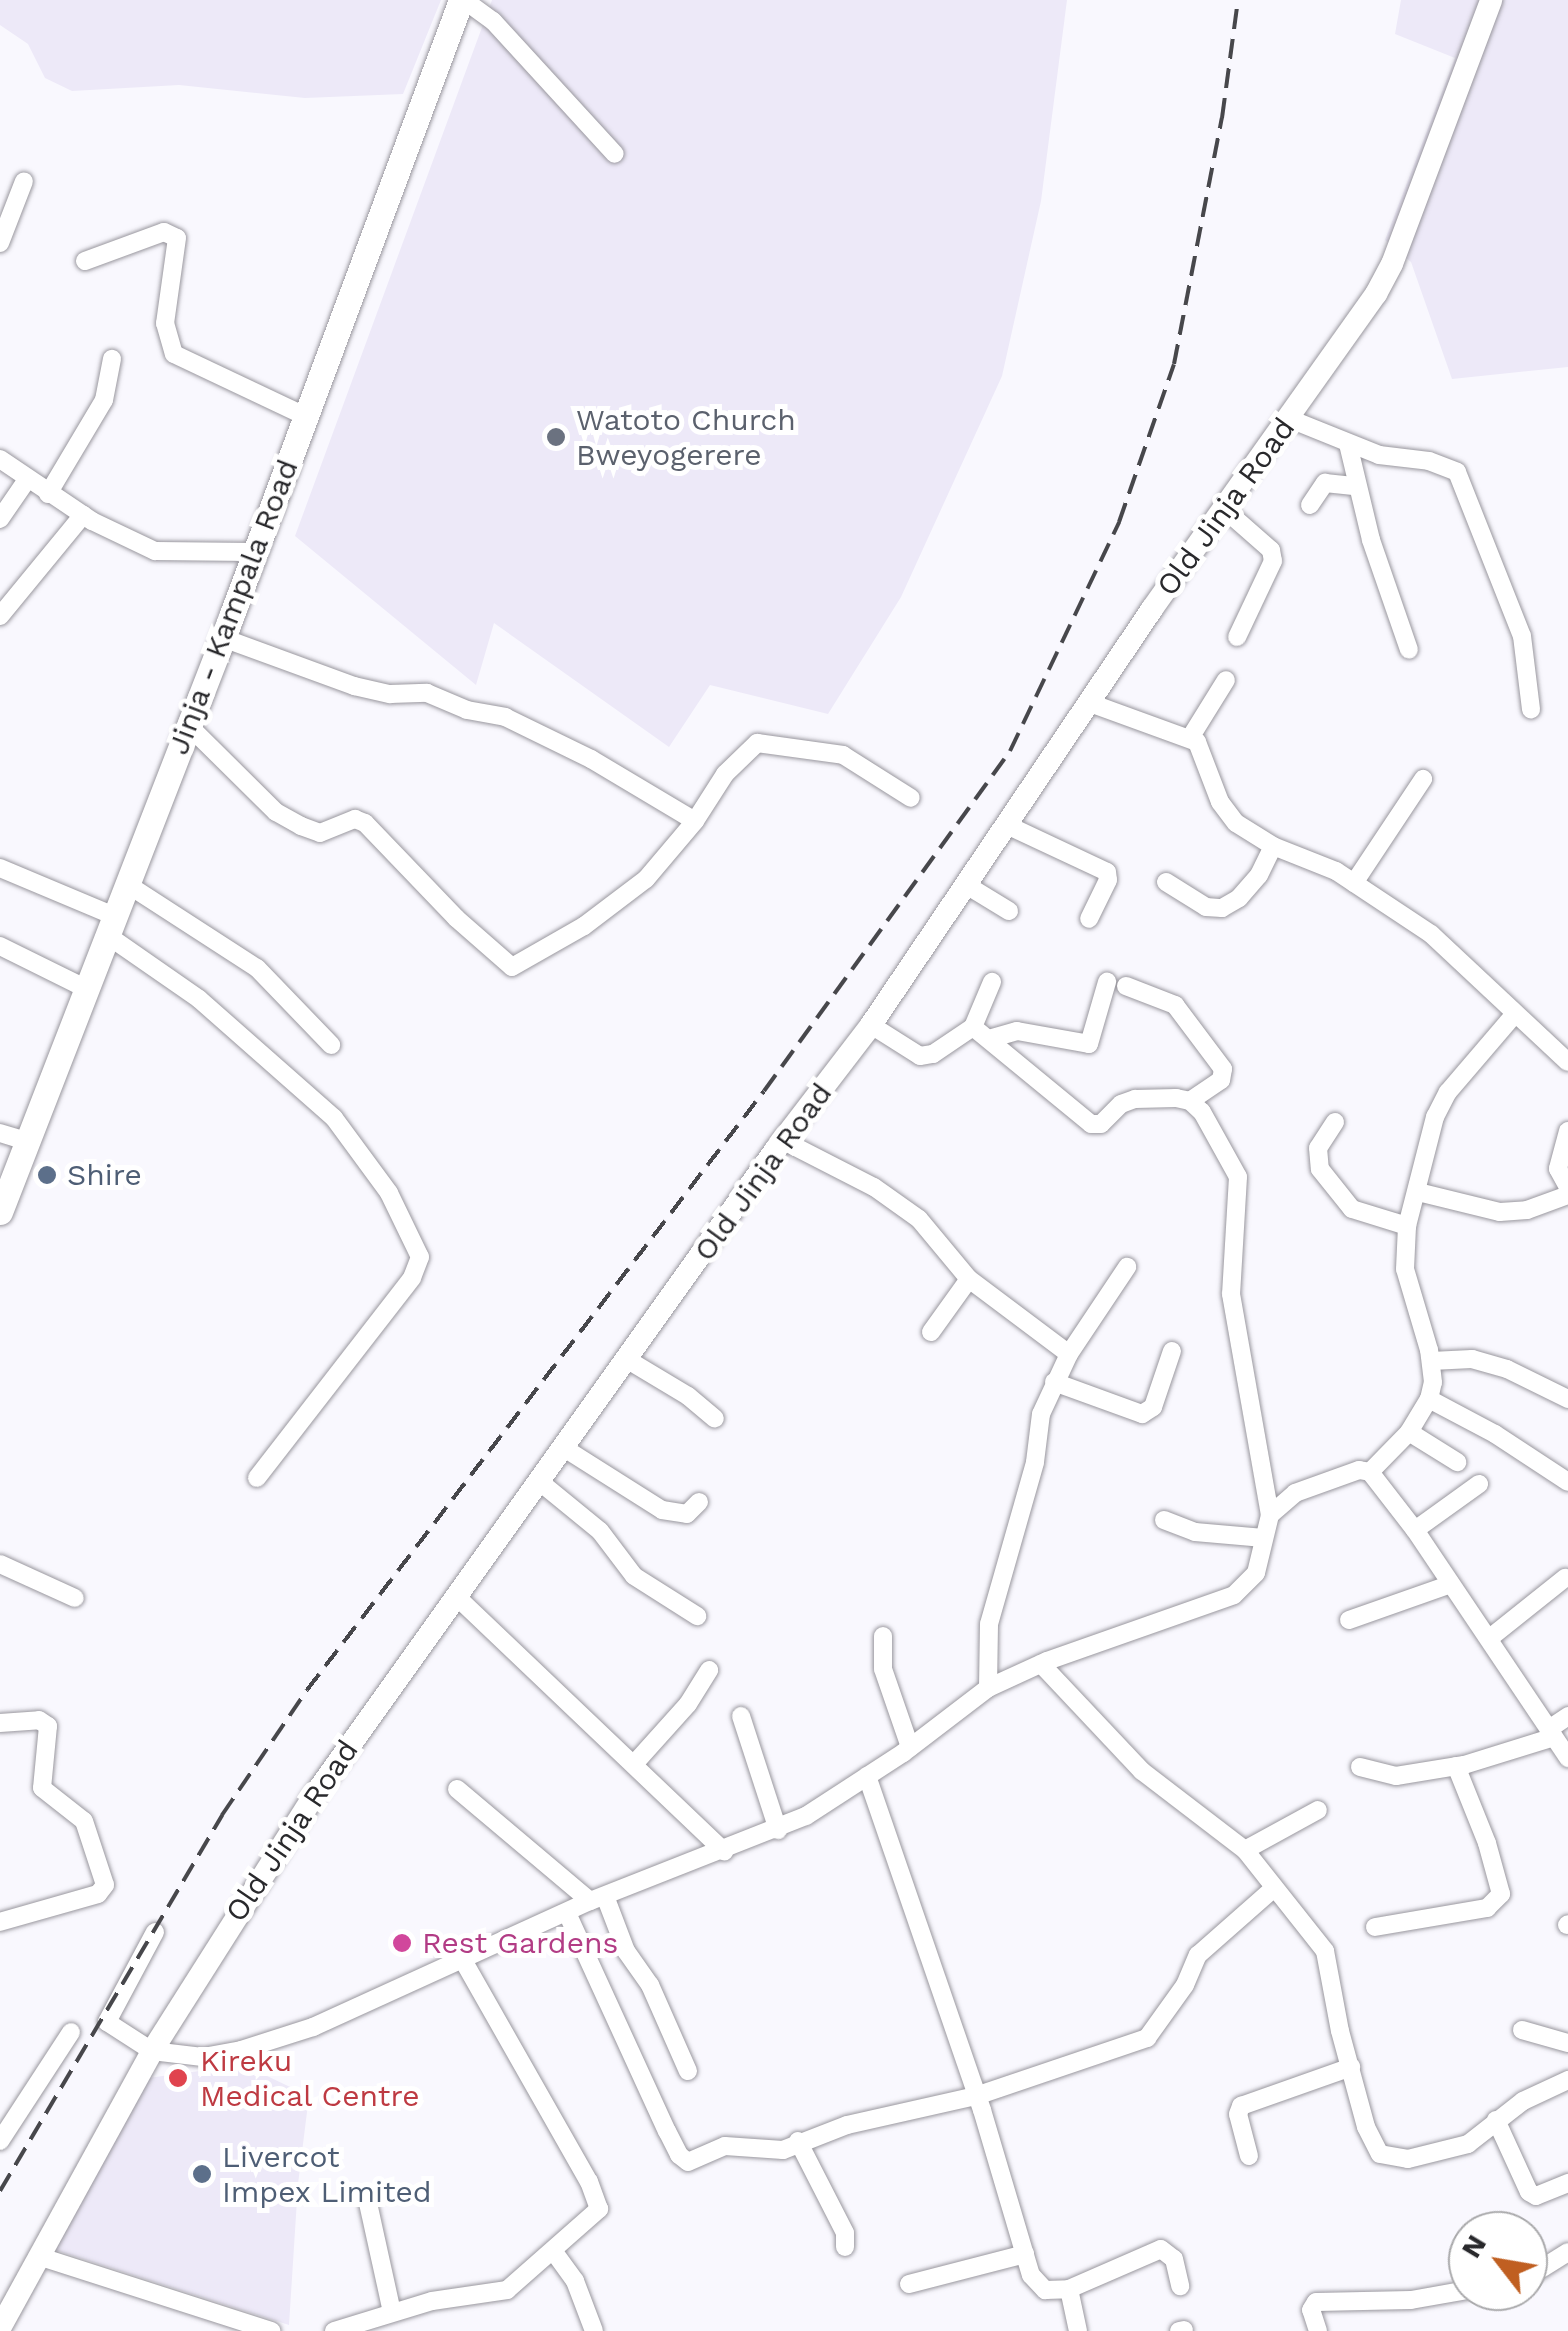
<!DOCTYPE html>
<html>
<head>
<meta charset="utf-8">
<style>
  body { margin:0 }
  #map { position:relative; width:1568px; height:2331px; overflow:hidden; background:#f9f8fe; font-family:"Work Sans",sans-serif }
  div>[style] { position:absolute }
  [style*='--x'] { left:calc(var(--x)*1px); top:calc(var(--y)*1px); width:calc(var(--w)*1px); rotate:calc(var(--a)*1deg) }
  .built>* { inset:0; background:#ede9f8 }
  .roads { filter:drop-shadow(0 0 2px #99979e) drop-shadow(0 0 2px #99979e) }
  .minor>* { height:18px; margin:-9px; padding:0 9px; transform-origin:9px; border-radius:9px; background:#fff }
  .major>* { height:22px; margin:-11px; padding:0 11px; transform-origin:11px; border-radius:11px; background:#fff }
  .highway>* { height:25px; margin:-12.5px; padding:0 12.5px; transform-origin:12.5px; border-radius:12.5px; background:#fff }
  .rail>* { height:4px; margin-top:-2px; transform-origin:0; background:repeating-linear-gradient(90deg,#47474b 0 20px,transparent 0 30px) }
  .dots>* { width:28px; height:28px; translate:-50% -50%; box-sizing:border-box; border:5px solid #fff; border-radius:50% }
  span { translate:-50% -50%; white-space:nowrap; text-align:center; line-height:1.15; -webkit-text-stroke:10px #fff; paint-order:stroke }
  .worship-label { font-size:30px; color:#5b616d }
  .left { translate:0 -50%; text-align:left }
  .street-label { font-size:30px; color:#29292c }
  .service-label { font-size:30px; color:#4e5e75 }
  .hotel-label { font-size:30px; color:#b23c85 }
  .health-label { font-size:30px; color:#be3a42 }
  .north { position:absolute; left:1448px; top:2211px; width:100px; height:100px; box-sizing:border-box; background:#fff; border:2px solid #a9a9ab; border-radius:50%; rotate:301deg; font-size:28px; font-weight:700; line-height:40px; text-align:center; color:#29292c }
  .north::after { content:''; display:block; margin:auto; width:35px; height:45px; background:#c05f21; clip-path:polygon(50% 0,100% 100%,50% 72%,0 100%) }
</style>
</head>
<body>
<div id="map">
  <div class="built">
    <i style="clip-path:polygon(0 0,441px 0,403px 94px,305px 98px,179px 85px,72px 91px,45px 78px,28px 44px,0 25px)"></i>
    <i style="clip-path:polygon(492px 0,1067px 0,1041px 201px,1002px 376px,901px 597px,828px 714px,710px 685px,669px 747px,494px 623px,476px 685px,295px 536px)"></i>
    <i style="clip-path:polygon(1401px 0,1568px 0,1568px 367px,1452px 379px,1411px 262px,1385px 240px,1455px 58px,1395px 34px)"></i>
    <i style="clip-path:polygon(244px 2065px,309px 2096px,298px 2184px,289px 2325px,55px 2250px,148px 2078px)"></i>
  </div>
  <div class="roads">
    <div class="minor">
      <i style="--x:464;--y:0;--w:36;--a:36"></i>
      <i style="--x:493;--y:21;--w:180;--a:47.5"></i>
      <i style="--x:0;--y:243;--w:66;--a:-68.8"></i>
      <i style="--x:85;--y:261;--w:84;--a:-20.2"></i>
      <i style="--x:164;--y:232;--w:14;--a:25"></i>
      <i style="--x:177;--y:238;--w:86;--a:98"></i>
      <i style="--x:165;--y:323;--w:32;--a:74"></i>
      <i style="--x:174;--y:354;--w:145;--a:25.3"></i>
      <i style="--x:1290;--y:419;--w:96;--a:22"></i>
      <i style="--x:1379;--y:455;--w:50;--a:6.8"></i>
      <i style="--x:1429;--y:461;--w:30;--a:21"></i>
      <i style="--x:1457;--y:472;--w:176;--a:68.4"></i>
      <i style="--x:1522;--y:636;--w:74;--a:83"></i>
      <i style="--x:1348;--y:444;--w:99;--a:76.5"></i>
      <i style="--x:1371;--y:540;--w:116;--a:70.9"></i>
      <i style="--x:0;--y:459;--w:111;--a:34"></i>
      <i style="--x:92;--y:521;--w:70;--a:25.5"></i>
      <i style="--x:155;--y:551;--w:98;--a:0.6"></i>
      <i style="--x:48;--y:494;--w:109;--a:-59.2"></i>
      <i style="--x:104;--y:400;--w:42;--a:-79"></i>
      <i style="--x:1310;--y:505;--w:27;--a:-56"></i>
      <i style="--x:1325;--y:483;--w:31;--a:6"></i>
      <i style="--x:1223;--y:508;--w:64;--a:41.2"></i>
      <i style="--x:1271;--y:550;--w:11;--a:80"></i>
      <i style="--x:1273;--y:561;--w:84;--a:115.3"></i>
      <i style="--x:0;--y:519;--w:46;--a:-55.6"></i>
      <i style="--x:0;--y:616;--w:131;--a:-50.6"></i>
      <i style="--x:223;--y:638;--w:140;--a:20.1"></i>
      <i style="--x:354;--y:686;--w:37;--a:13"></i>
      <i style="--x:390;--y:694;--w:37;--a:-2"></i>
      <i style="--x:427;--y:693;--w:43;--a:23"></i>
      <i style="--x:467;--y:710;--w:39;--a:10"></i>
      <i style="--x:505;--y:717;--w:96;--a:26"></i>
      <i style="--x:591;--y:759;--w:121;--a:30.8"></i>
      <i style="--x:1090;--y:703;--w:114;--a:20"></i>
      <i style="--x:1197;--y:742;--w:64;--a:69"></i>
      <i style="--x:1220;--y:802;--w:26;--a:53"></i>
      <i style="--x:1236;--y:823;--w:44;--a:31.9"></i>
      <i style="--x:1273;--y:846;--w:68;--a:21.6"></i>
      <i style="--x:1336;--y:871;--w:114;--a:33.6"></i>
      <i style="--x:1431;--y:934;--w:187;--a:43.1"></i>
      <i style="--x:189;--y:726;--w:122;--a:44.7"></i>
      <i style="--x:276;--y:812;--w:29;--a:29"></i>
      <i style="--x:301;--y:826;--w:20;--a:20"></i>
      <i style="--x:320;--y:833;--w:38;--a:-22"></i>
      <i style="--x:355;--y:819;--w:11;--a:22"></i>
      <i style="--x:365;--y:823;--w:132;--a:46.2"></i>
      <i style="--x:456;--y:918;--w:74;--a:41.2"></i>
      <i style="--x:512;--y:967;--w:83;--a:-29.7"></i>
      <i style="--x:584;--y:926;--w:78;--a:-37.2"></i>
      <i style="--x:646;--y:879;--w:76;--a:-49.8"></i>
      <i style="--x:695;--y:821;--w:56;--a:-57.4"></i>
      <i style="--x:725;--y:774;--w:45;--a:-44.1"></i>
      <i style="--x:757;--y:743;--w:87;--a:7.9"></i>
      <i style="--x:843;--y:755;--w:80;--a:32.3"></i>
      <i style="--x:1190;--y:738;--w:68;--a:-58.2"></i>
      <i style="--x:1009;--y:826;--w:108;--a:25.1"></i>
      <i style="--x:1107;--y:872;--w:8;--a:83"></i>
      <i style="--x:1108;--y:880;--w:43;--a:116"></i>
      <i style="--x:0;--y:868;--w:124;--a:22.8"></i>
      <i style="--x:1166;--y:882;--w:47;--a:32"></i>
      <i style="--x:1206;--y:907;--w:16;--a:4"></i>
      <i style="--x:1222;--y:908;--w:20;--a:-30"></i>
      <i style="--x:1239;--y:898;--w:30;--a:-49"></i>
      <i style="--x:1259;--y:875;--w:32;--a:-64"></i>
      <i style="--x:1354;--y:883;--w:125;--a:-56.4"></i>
      <i style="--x:127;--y:884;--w:155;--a:32.9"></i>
      <i style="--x:257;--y:968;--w:107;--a:46.1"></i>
      <i style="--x:968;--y:886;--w:48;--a:31.4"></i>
      <i style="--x:107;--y:935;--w:112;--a:34.8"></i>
      <i style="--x:199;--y:999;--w:180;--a:41.4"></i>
      <i style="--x:334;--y:1118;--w:93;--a:53.7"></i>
      <i style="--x:389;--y:1193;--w:71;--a:64.2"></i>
      <i style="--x:420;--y:1257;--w:22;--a:111"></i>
      <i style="--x:412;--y:1278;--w:253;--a:127.8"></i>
      <i style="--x:0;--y:946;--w:95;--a:26.3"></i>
      <i style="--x:1126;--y:986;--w:53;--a:21.2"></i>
      <i style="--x:1175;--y:1005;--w:80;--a:53.1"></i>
      <i style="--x:1223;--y:1069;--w:11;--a:100"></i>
      <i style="--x:1221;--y:1080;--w:37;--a:146"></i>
      <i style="--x:871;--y:1025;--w:58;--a:32.3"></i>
      <i style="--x:920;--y:1056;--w:13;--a:-9"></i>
      <i style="--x:933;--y:1054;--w:48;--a:-34"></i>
      <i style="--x:973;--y:1027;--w:153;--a:39.4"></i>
      <i style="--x:1091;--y:1124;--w:10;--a:0"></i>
      <i style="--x:1101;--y:1124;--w:28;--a:-45"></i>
      <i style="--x:1121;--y:1104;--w:15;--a:-20"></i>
      <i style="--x:1135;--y:1099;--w:41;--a:-1.4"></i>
      <i style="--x:1176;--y:1098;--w:14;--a:12"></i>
      <i style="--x:1190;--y:1101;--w:16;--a:43"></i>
      <i style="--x:1202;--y:1112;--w:74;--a:61"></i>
      <i style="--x:1238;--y:1177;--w:117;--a:93.4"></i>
      <i style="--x:1231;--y:1294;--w:224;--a:80"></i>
      <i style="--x:973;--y:1027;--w:49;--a:-67.1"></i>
      <i style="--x:989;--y:1039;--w:29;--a:-16"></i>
      <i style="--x:1017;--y:1031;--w:73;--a:10.2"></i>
      <i style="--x:1089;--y:1044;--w:65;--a:-73.8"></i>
      <i style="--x:1335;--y:1122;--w:31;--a:123"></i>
      <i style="--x:1318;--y:1148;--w:21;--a:85"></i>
      <i style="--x:1320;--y:1169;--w:51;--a:51.3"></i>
      <i style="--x:1352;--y:1209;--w:58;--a:17.2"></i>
      <i style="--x:1568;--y:1131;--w:39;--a:105"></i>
      <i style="--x:1558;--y:1169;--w:21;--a:61"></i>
      <i style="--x:0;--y:1133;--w:27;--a:17"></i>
      <i style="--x:782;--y:1140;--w:103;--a:27.1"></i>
      <i style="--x:874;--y:1187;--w:55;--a:35.4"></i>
      <i style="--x:919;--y:1219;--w:78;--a:50.2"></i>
      <i style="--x:969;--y:1279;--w:125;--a:36.9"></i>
      <i style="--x:1418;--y:1192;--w:84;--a:13.7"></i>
      <i style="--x:1500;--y:1212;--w:27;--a:-4"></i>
      <i style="--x:1527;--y:1210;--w:44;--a:-20.1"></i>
      <i style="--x:931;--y:1332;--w:65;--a:-54.4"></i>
      <i style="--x:628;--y:1360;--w:70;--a:31"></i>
      <i style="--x:688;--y:1396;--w:35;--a:40"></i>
      <i style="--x:1431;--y:1361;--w:41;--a:-2.8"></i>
      <i style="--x:1472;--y:1359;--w:36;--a:16"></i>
      <i style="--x:1507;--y:1369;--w:68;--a:26.2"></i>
      <i style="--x:1054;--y:1382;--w:94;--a:20"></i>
      <i style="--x:1142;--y:1414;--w:13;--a:-32"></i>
      <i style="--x:1153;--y:1407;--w:59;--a:-71.3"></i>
      <i style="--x:1429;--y:1399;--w:75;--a:27.9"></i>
      <i style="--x:1495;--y:1434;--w:87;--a:33.3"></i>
      <i style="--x:1409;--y:1432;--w:57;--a:32"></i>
      <i style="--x:564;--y:1448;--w:116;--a:32.3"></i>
      <i style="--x:662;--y:1510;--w:25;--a:9"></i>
      <i style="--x:687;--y:1514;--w:17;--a:-45"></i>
      <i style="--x:1370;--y:1472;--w:56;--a:-45.7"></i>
      <i style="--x:1409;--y:1432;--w:39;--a:-59"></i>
      <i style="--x:1429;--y:1399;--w:17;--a:-77"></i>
      <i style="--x:1433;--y:1382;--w:32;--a:-97"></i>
      <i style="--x:1429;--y:1350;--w:84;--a:-106.5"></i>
      <i style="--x:1405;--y:1269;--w:43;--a:-87.3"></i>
      <i style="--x:1407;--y:1226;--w:113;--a:-75.6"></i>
      <i style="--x:1435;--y:1117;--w:28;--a:-63"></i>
      <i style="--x:1448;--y:1092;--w:101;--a:-49.4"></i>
      <i style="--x:540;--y:1482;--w:77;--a:39.2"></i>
      <i style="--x:600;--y:1531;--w:56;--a:52.9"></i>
      <i style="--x:634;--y:1576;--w:75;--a:32.4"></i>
      <i style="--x:1164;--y:1520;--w:33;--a:21"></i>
      <i style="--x:1195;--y:1532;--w:69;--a:5"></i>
      <i style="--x:1415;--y:1530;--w:79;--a:-35.7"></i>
      <i style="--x:0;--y:1564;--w:82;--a:24.4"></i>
      <i style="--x:457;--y:1597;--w:369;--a:43.6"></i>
      <i style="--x:1349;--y:1620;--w:108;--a:-19.4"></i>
      <i style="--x:883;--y:1636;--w:33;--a:90"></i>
      <i style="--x:883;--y:1669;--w:83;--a:70.9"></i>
      <i style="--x:1491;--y:1637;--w:95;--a:-38.6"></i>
      <i style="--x:1041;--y:1664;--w:147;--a:46.7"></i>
      <i style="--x:1142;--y:1771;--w:130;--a:37.5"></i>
      <i style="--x:1245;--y:1850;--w:129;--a:51.6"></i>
      <i style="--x:1325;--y:1951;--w:81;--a:79.4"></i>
      <i style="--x:1340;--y:2031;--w:99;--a:74.8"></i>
      <i style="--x:1366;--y:2127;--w:30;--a:63"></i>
      <i style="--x:1380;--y:2154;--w:28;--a:10"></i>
      <i style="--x:1408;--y:2159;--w:62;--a:-14"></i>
      <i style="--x:1468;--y:2144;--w:70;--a:-38"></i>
      <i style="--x:1523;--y:2101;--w:50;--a:-25"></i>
      <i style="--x:988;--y:1688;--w:64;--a:-89.1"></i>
      <i style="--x:989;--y:1624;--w:168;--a:-74.1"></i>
      <i style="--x:1035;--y:1462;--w:48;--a:-82.9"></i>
      <i style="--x:1041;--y:1414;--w:66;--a:-65"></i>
      <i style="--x:1069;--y:1354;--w:105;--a:-56.3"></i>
      <i style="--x:741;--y:1716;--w:120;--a:72"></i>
      <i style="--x:0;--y:1723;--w:39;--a:-4"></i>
      <i style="--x:39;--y:1720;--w:11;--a:34"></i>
      <i style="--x:48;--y:1726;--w:62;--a:95.5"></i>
      <i style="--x:42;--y:1788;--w:53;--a:38.2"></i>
      <i style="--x:84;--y:1821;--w:67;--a:71.8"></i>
      <i style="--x:105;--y:1885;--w:11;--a:128"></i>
      <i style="--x:98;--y:1894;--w:102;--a:164.1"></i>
      <i style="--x:1549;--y:1729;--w:23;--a:-34"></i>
      <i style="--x:635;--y:1763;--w:79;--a:-48.1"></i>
      <i style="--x:688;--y:1704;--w:40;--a:-58"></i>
      <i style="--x:1360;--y:1767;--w:37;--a:14"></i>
      <i style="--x:1396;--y:1776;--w:69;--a:-9.2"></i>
      <i style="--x:1464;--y:1765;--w:94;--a:-17.3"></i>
      <i style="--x:867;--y:1776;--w:353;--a:71"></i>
      <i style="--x:982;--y:2110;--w:172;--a:73.5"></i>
      <i style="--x:1031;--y:2275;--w:21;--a:47"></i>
      <i style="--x:1045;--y:2290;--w:24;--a:-2"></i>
      <i style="--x:1069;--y:2289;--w:43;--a:77.9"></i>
      <i style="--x:457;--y:1789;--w:174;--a:40.1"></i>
      <i style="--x:1245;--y:1850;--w:83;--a:-28.7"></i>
      <i style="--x:605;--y:1896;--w:59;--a:69.1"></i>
      <i style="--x:626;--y:1951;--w:42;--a:54.8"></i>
      <i style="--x:650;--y:1985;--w:94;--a:66.2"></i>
      <i style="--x:567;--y:1913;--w:240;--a:65.4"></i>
      <i style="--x:667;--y:2131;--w:27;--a:63"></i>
      <i style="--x:679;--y:2155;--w:11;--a:38"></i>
      <i style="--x:688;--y:2162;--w:40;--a:-23.4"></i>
      <i style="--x:725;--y:2146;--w:58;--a:3.9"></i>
      <i style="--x:783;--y:2150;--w:69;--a:-21.3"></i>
      <i style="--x:847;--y:2125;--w:132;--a:-12.7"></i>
      <i style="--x:976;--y:2096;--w:181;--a:-18.7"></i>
      <i style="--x:1147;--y:2038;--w:65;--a:-54.4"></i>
      <i style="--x:1185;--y:1985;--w:33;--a:-67"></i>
      <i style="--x:1198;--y:1955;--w:101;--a:-41.4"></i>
      <i style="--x:1567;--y:1925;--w:1;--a:-45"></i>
      <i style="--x:1375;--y:1927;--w:114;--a:-9.6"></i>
      <i style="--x:1487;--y:1908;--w:20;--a:-45"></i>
      <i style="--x:1501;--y:1894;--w:53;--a:-105.4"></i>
      <i style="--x:1487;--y:1843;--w:83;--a:-111.9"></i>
      <i style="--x:155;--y:1932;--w:102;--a:118.1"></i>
      <i style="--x:107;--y:2022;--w:54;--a:32.8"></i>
      <i style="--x:152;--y:2051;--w:51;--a:6.7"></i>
      <i style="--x:203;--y:2057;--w:39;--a:-10"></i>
      <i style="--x:241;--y:2050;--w:76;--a:-17.7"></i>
      <i style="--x:313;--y:2027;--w:304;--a:-24.5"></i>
      <i style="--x:590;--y:1901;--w:232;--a:-21.5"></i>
      <i style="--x:806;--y:1816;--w:116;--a:-33"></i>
      <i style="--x:903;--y:1753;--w:107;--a:-37.4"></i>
      <i style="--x:988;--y:1688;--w:65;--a:-24.6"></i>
      <i style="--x:1047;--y:1661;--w:198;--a:-19.4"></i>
      <i style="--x:1234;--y:1595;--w:31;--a:-45"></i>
      <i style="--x:1256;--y:1573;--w:60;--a:-76.4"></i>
      <i style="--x:1270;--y:1515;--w:33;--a:-41"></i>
      <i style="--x:1295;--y:1493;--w:68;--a:-19.8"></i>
      <i style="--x:1359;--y:1470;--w:11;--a:10"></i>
      <i style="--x:1370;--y:1472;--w:73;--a:52.2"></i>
      <i style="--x:1415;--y:1530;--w:275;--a:56.1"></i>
      <i style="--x:1522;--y:2030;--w:48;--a:15.8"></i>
      <i style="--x:1496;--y:2120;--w:79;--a:65.4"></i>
      <i style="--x:1529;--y:2192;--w:8;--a:30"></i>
      <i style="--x:1536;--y:2196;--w:35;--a:-22"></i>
      <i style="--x:0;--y:2141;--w:130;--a:-56.9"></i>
      <i style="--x:798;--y:2141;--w:103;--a:62.9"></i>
      <i style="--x:845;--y:2233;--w:14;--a:90"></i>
      <i style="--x:1249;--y:2156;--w:43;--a:-104.7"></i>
      <i style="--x:1238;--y:2114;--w:9;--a:-69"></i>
      <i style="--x:1241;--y:2106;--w:117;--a:-19.5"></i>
      <i style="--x:368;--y:2203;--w:112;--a:77.6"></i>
      <i style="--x:554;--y:2252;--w:36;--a:54"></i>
      <i style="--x:575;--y:2281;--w:53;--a:69.2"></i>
      <i style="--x:41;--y:2257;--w:242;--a:17.8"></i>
      <i style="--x:1528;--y:2277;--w:47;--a:-32"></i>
      <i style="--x:909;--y:2284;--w:120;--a:-14.5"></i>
      <i style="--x:1069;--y:2289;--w:100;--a:-23.5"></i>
      <i style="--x:1161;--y:2249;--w:16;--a:38"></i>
      <i style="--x:1174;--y:2259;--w:28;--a:77"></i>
      <i style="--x:334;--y:2331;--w:102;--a:-17"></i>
      <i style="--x:432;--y:2301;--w:76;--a:-8.3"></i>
      <i style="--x:507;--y:2290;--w:123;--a:-41.4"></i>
      <i style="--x:599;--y:2209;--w:29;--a:-110"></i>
      <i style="--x:589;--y:2182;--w:257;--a:-119.6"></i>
      <i style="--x:1179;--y:2331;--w:5;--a:-11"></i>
      <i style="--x:1318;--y:2331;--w:22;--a:-108"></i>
      <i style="--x:1311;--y:2310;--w:9;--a:-58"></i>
      <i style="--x:1316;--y:2302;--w:95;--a:-1.2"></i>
      <i style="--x:1411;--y:2300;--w:58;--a:-10"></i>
    </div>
    <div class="major">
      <i style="--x:0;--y:2328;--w:316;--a:-61.2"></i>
      <i style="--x:152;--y:2051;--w:297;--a:-57.6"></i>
      <i style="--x:311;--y:1800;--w:800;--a:-54.46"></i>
      <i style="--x:776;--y:1149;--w:156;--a:-52.5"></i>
      <i style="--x:871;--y:1025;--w:502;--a:-55.96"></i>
      <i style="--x:1152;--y:609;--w:387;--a:-54.6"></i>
      <i style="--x:1376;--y:294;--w:34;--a:-62"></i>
      <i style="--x:1392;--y:264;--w:282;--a:-69.4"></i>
    </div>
    <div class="highway">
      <i style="--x:0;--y:1212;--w:630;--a:-68.77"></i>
      <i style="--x:228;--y:625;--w:667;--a:-69.55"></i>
    </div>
  </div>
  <div class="rail">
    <i style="--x:0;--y:2191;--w:437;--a:-59.4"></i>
    <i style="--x:222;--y:1815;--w:151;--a:-55.8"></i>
    <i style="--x:307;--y:1690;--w:753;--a:-52.66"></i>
    <i style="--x:764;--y:1091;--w:420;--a:-54.1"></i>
    <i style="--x:1010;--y:751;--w:254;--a:-64.5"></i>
    <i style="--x:1119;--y:522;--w:167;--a:-70.8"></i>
    <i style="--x:1174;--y:364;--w:251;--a:-79"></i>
    <i style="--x:1222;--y:118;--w:119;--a:-82.3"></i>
  </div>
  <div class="dots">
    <i style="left:556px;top:437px;background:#6b7280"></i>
    <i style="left:47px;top:1175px;background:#5c6f8a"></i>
    <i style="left:402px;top:1943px;background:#d1479c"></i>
    <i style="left:178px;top:2078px;background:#e0444e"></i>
    <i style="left:202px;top:2174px;background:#5c6f8a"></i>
  </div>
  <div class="worship-label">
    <span class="left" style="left:576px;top:437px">Watoto Church<br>Bweyogerere</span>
  </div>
  <div class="street-label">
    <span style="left:1226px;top:507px;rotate:-54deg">Old Jinja Road</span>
    <span style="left:233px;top:607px;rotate:-69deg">Jinja - Kampala Road</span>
    <span style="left:763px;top:1172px;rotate:-54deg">Old Jinja Road</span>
    <span style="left:292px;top:1831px;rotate:-56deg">Old Jinja Road</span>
  </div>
  <div class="service-label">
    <span class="left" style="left:67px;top:1175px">Shire</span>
    <span class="left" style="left:222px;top:2174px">Livercot<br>Impex Limited</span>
  </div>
  <div class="hotel-label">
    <span class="left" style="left:422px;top:1943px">Rest Gardens</span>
  </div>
  <div class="health-label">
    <span class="left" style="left:200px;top:2078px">Kireku<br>Medical Centre</span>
  </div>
  <div class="north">N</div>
</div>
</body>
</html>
